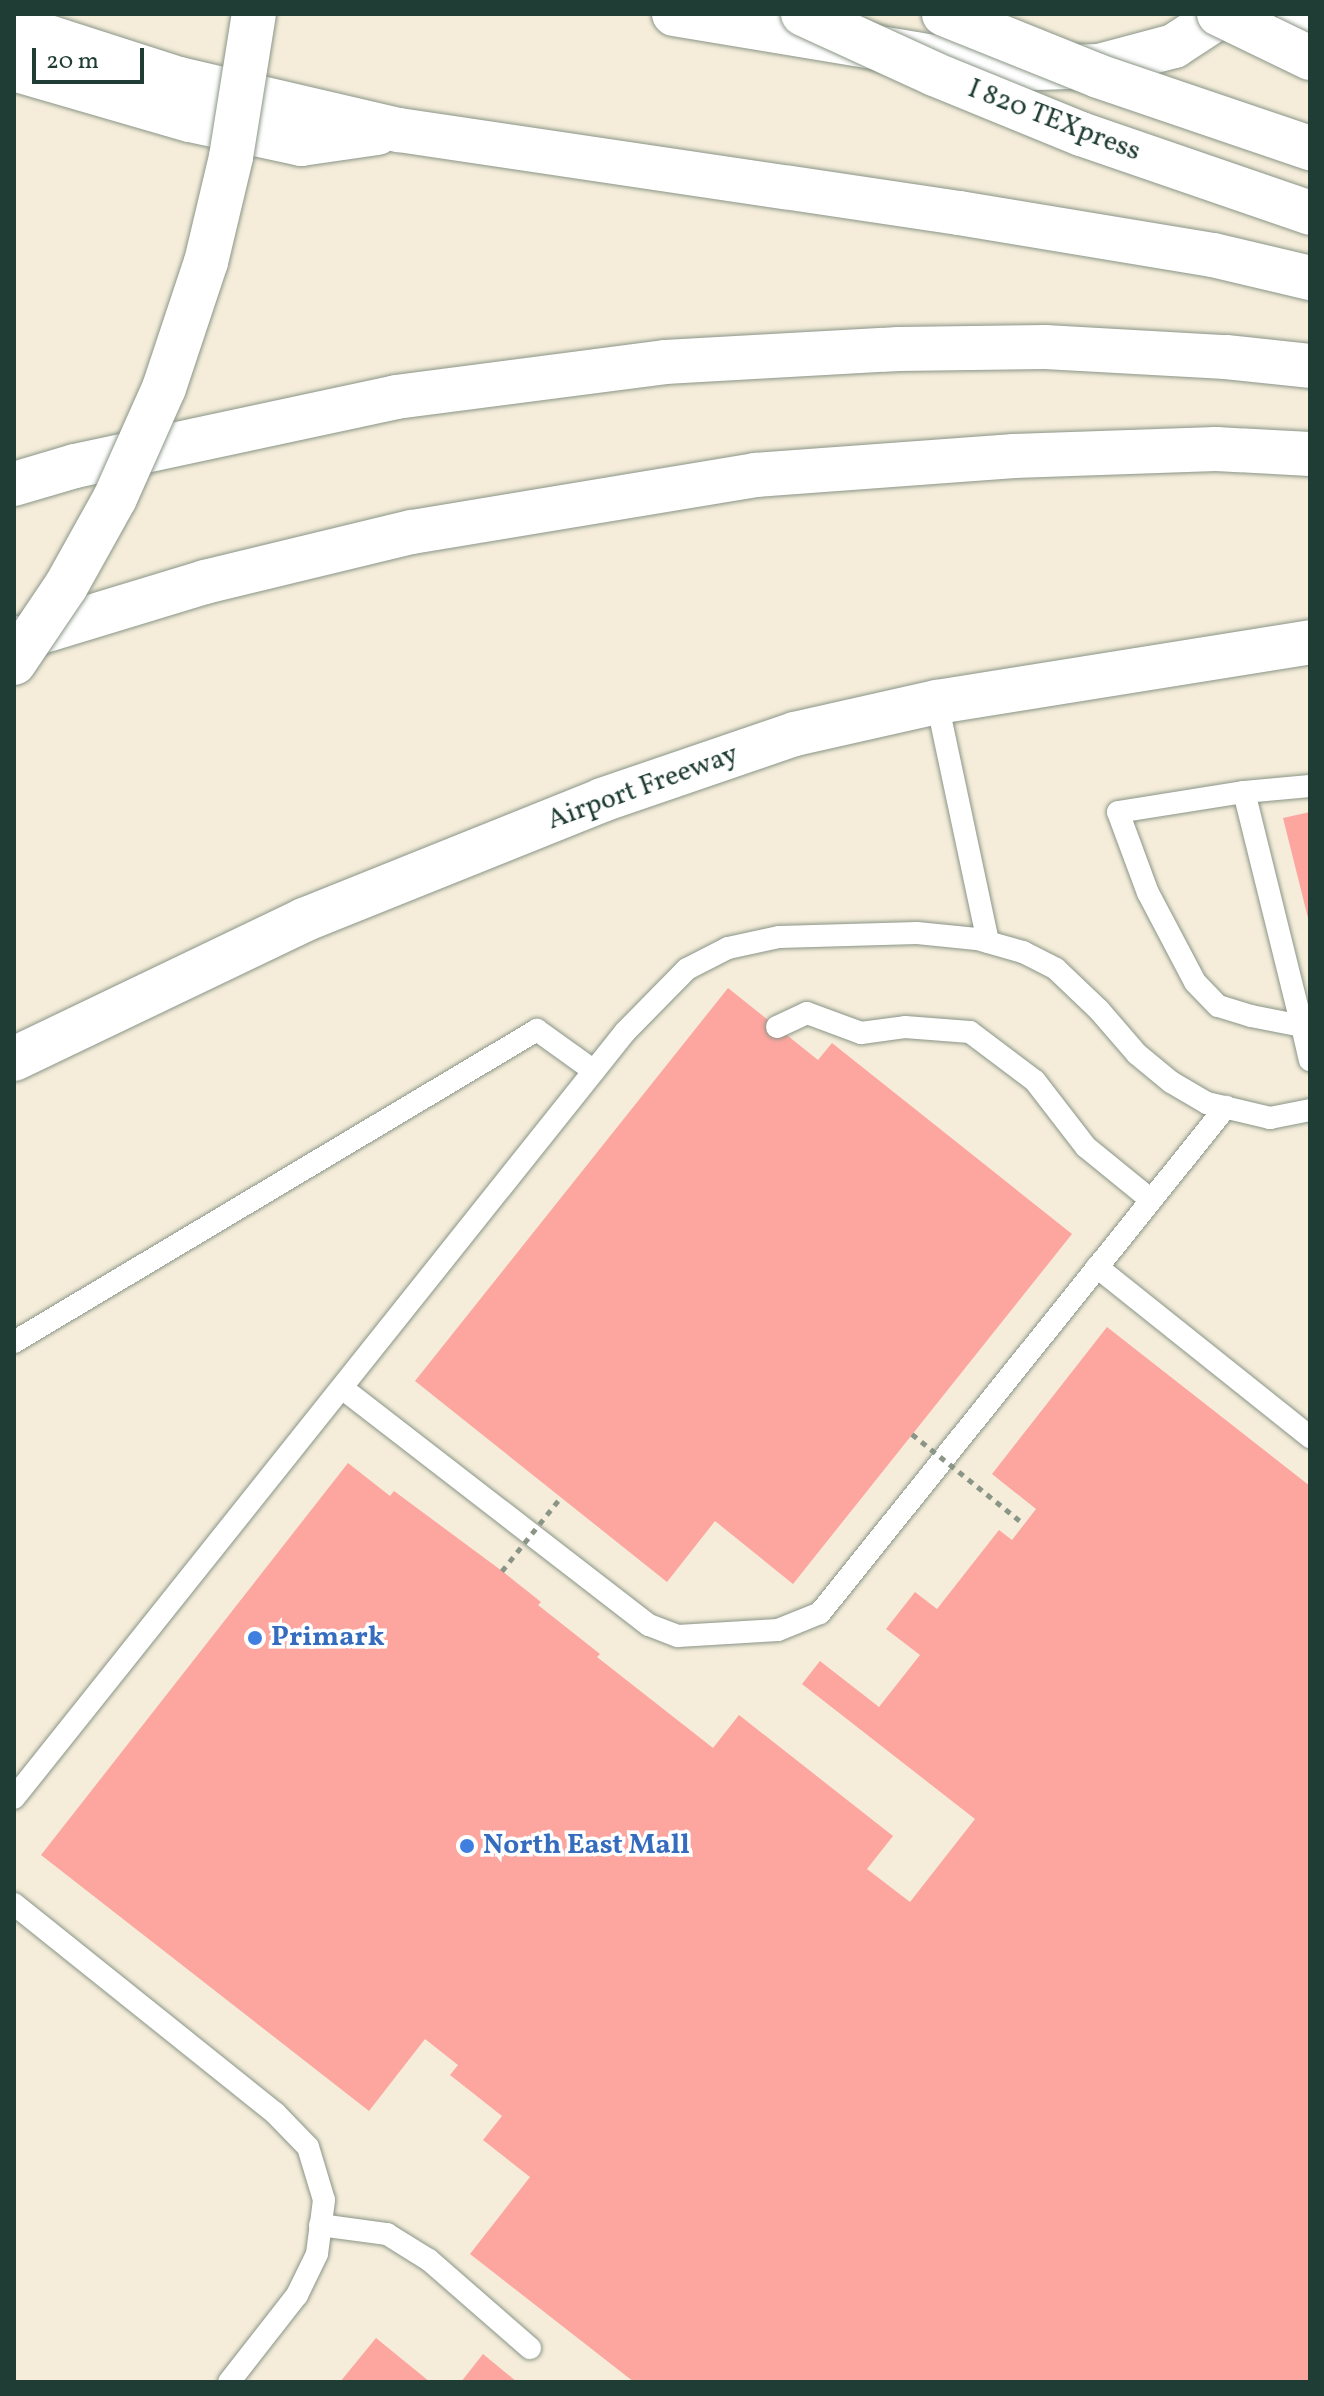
<!DOCTYPE html>
<html>
<head>
<meta charset="utf-8">
<style>
  body { margin:0 }
  #map { position:relative; width:1324px; height:2396px; overflow:hidden; background:#f5edda; font-family:Vollkorn,serif }
  div>[style] { position:absolute }
  [style*='--x'] { left:calc(var(--x)*1px); top:calc(var(--y)*1px); width:calc(var(--w)*1px); rotate:calc(var(--a)*1deg) }
  .building>* { inset:0; background:#fda69f }
  .roads { filter:drop-shadow(0 0 2px #8a9587) drop-shadow(0 0 2px #8a9587) }
  .lane>* { height:22px; margin:-11px; padding:0 11px; transform-origin:11px; border-radius:11px; background:#fff }
  .secondary>* { height:44px; margin:-22px; padding:0 22px; transform-origin:22px; border-radius:22px; background:#fff }
  .highway>* { height:44px; margin:-22px; padding:0 22px; transform-origin:22px; border-radius:22px; background:#fff }
  .path-bridge>* { height:5px; margin-top:-2.5px; transform-origin:0; background:repeating-linear-gradient(90deg,#8a9587 0 6px,transparent 0 12px) }
  .bridges { filter:drop-shadow(0 0 2px #8a9587) drop-shadow(0 0 2px #8a9587) }
  .highway-bridge>* { height:44px; margin:-22px; padding:0 22px; transform-origin:22px; border-radius:22px; background:#fff }
  .dots>* { width:22px; height:22px; translate:-50% -50%; box-sizing:border-box; border:4px solid #fff; border-radius:50% }
  span { translate:-50% -50%; white-space:nowrap; text-align:center; line-height:1.15; -webkit-text-stroke:7px #fff; paint-order:stroke }
  .street-label { font-size:28px; color:#1f3d34 }
  .shop-label { font-size:28px; color:#366cbe; font-weight:700 }
  .left { translate:0 -50%; text-align:left }
  .frame { position:absolute; inset:0; border:16px solid #1f3d34; pointer-events:none }
  .scale { position:absolute; left:32px; top:48px; width:112px; height:36px; box-sizing:border-box; border:4px solid #1f3d34; border-top:0; padding-left:10px; font-size:24px; line-height:28px; white-space:nowrap; color:#1f3d34; -webkit-text-stroke:6px #fff; paint-order:stroke }
</style>
</head>
<body>
<div id="map">
  <div class="building">
    <i style="clip-path:polygon(1310px 812px,1310px 922px,1309px 922px,1283px 818px)"></i>
    <i style="clip-path:polygon(728px 988px,818px 1060px,832px 1043px,1072px 1234px,793px 1584px,715px 1521px,667px 1582px,415px 1381px)"></i>
    <i style="clip-path:polygon(1107px 1327px,1310px 1486px,1310px 2382px,634px 2382px,470px 2254px,530px 2177px,483px 2140px,502px 2116px,450px 2075px,458px 2065px,425px 2039px,369px 2111px,41px 1855px,348px 1463px,390px 1496px,394px 1491px,502px 1571px,541px 1602px,538px 1605px,600px 1654px,597px 1657px,713px 1748px,739px 1715px,893px 1836px,867px 1869px,910px 1902px,975px 1819px,802px 1684px,820px 1661px,879px 1707px,920px 1655px,886px 1629px,915px 1592px,937px 1609px,999px 1530px,1012px 1540px,1036px 1509px,992px 1474px)"></i>
    <i style="clip-path:polygon(376px 2338px,430px 2382px,340px 2382px)"></i>
    <i style="clip-path:polygon(483px 2354px,517px 2382px,461px 2382px)"></i>
  </div>
  <div class="roads">
    <div class="lane">
      <i style="--x:937;--y:702;--w:245;--a:78"></i>
      <i style="--x:1244;--y:792;--w:66;--a:-5.2"></i>
      <i style="--x:1310;--y:1026;--w:8;--a:180"></i>
      <i style="--x:1302;--y:1026;--w:52;--a:-168.9"></i>
      <i style="--x:1251;--y:1016;--w:34;--a:-163"></i>
      <i style="--x:1218;--y:1006;--w:33;--a:-134"></i>
      <i style="--x:1195;--y:982;--w:101;--a:-117.8"></i>
      <i style="--x:1148;--y:893;--w:86;--a:-110.3"></i>
      <i style="--x:1118;--y:812;--w:128;--a:-9"></i>
      <i style="--x:1244;--y:792;--w:241;--a:76.1"></i>
      <i style="--x:1302;--y:1026;--w:35;--a:77"></i>
      <i style="--x:777;--y:1027;--w:33;--a:-25"></i>
      <i style="--x:807;--y:1013;--w:58;--a:20.3"></i>
      <i style="--x:861;--y:1033;--w:44;--a:-7.8"></i>
      <i style="--x:905;--y:1027;--w:65;--a:4.4"></i>
      <i style="--x:970;--y:1032;--w:81;--a:37"></i>
      <i style="--x:1035;--y:1081;--w:83;--a:52.3"></i>
      <i style="--x:1086;--y:1147;--w:84;--a:39.2"></i>
      <i style="--x:1097;--y:1267;--w:273;--a:38.6"></i>
      <i style="--x:14;--y:1342;--w:609;--a:-30.82"></i>
      <i style="--x:537;--y:1030;--w:70;--a:35.7"></i>
      <i style="--x:342;--y:1388;--w:388;--a:37.7"></i>
      <i style="--x:649;--y:1625;--w:31;--a:21"></i>
      <i style="--x:678;--y:1636;--w:100;--a:-3.4"></i>
      <i style="--x:778;--y:1630;--w:45;--a:-22"></i>
      <i style="--x:820;--y:1613;--w:649;--a:-51.26"></i>
      <i style="--x:14;--y:1798;--w:980;--a:-51.42"></i>
      <i style="--x:625;--y:1032;--w:88;--a:-45.5"></i>
      <i style="--x:687;--y:969;--w:46;--a:-27.1"></i>
      <i style="--x:728;--y:948;--w:52;--a:-12.2"></i>
      <i style="--x:779;--y:937;--w:138;--a:-1.7"></i>
      <i style="--x:917;--y:933;--w:60;--a:5.7"></i>
      <i style="--x:977;--y:939;--w:48;--a:15.8"></i>
      <i style="--x:1023;--y:952;--w:37;--a:27"></i>
      <i style="--x:1056;--y:969;--w:59;--a:43.6"></i>
      <i style="--x:1099;--y:1010;--w:58;--a:49.2"></i>
      <i style="--x:1137;--y:1054;--w:44;--a:39.5"></i>
      <i style="--x:1171;--y:1082;--w:42;--a:30.3"></i>
      <i style="--x:1207;--y:1103;--w:65;--a:13.4"></i>
      <i style="--x:1270;--y:1118;--w:41;--a:-11.3"></i>
      <i style="--x:14;--y:1904;--w:334;--a:38.7"></i>
      <i style="--x:275;--y:2113;--w:47;--a:45.9"></i>
      <i style="--x:308;--y:2147;--w:55;--a:73.2"></i>
      <i style="--x:324;--y:2200;--w:54;--a:97.4"></i>
      <i style="--x:317;--y:2254;--w:46;--a:116"></i>
      <i style="--x:297;--y:2295;--w:110;--a:128"></i>
      <i style="--x:320;--y:2225;--w:68;--a:7.7"></i>
      <i style="--x:387;--y:2234;--w:49;--a:31.8"></i>
      <i style="--x:429;--y:2260;--w:134;--a:41.1"></i>
    </div>
    <div class="secondary">
      <i style="--x:14;--y:1059;--w:322;--a:-25.6"></i>
      <i style="--x:304;--y:920;--w:321;--a:-21.9"></i>
      <i style="--x:602;--y:800;--w:204;--a:-18.9"></i>
      <i style="--x:795;--y:734;--w:146;--a:-12.7"></i>
      <i style="--x:937;--y:702;--w:378;--a:-9.1"></i>
    </div>
    <div class="highway">
      <i style="--x:674;--y:14;--w:338;--a:9.4"></i>
      <i style="--x:1007;--y:69;--w:92;--a:-1.9"></i>
      <i style="--x:1099;--y:66;--w:78;--a:-14.9"></i>
      <i style="--x:1174;--y:46;--w:59;--a:-33.1"></i>
      <i style="--x:1299;--y:14;--w:12;--a:20"></i>
      <i style="--x:14;--y:26;--w:173;--a:17.8"></i>
      <i style="--x:179;--y:79;--w:226;--a:13.1"></i>
      <i style="--x:399;--y:130;--w:566;--a:8.43"></i>
      <i style="--x:959;--y:213;--w:257;--a:9.4"></i>
      <i style="--x:1213;--y:255;--w:100;--a:13.3"></i>
      <i style="--x:14;--y:69;--w:183;--a:16.2"></i>
      <i style="--x:190;--y:120;--w:114;--a:12.2"></i>
      <i style="--x:301;--y:144;--w:77;--a:-8.2"></i>
      <i style="--x:14;--y:484;--w:64;--a:-16.4"></i>
      <i style="--x:75;--y:466;--w:328;--a:-12.1"></i>
      <i style="--x:396;--y:397;--w:271;--a:-7.4"></i>
      <i style="--x:665;--y:362;--w:234;--a:-3.2"></i>
      <i style="--x:899;--y:349;--w:146;--a:-0.8"></i>
      <i style="--x:1045;--y:347;--w:181;--a:3.2"></i>
      <i style="--x:1226;--y:357;--w:84;--a:6.1"></i>
      <i style="--x:14;--y:640;--w:200;--a:-16.9"></i>
      <i style="--x:205;--y:582;--w:213;--a:-13.6"></i>
      <i style="--x:412;--y:532;--w:348;--a:-9.4"></i>
      <i style="--x:755;--y:475;--w:260;--a:-4.2"></i>
      <i style="--x:1014;--y:456;--w:202;--a:-2"></i>
      <i style="--x:1216;--y:449;--w:94;--a:3"></i>
    </div>
  </div>
  <div class="path-bridge">
    <i style="--x:912;--y:1434;--w:144;--a:38.8"></i>
    <i style="--x:502;--y:1571;--w:95;--a:-51.4"></i>
  </div>
  <div class="bridges">
    <div class="highway-bridge">
      <i style="--x:803;--y:14;--w:144;--a:24.6"></i>
      <i style="--x:934;--y:74;--w:159;--a:22.2"></i>
      <i style="--x:1081;--y:134;--w:242;--a:19"></i>
      <i style="--x:944;--y:14;--w:166;--a:21.9"></i>
      <i style="--x:1098;--y:76;--w:224;--a:18.8"></i>
      <i style="--x:1219;--y:14;--w:101;--a:25.8"></i>
      <i style="--x:14;--y:663;--w:93;--a:-56"></i>
      <i style="--x:66;--y:586;--w:101;--a:-60.9"></i>
      <i style="--x:115;--y:498;--w:120;--a:-66"></i>
      <i style="--x:164;--y:388;--w:133;--a:-71.6"></i>
      <i style="--x:206;--y:262;--w:108;--a:-76.6"></i>
      <i style="--x:231;--y:157;--w:145;--a:-80.9"></i>
    </div>
  </div>
  <div class="dots">
    <i style="left:255px;top:1638px;background:#3f7fe0"></i>
    <i style="left:467px;top:1846px;background:#3f7fe0"></i>
  </div>
  <div class="street-label">
    <span style="left:1054px;top:121px;rotate:21deg">I 820 TEXpress</span>
    <span style="left:643px;top:788px;rotate:-20deg">Airport Freeway</span>
  </div>
  <div class="shop-label">
    <span class="left" style="left:271px;top:1638px">Primark</span>
    <span class="left" style="left:483px;top:1846px">North East Mall</span>
  </div>
  <div class="frame"></div>
  <div class="scale">20 m</div>
</div>
</body>
</html>
